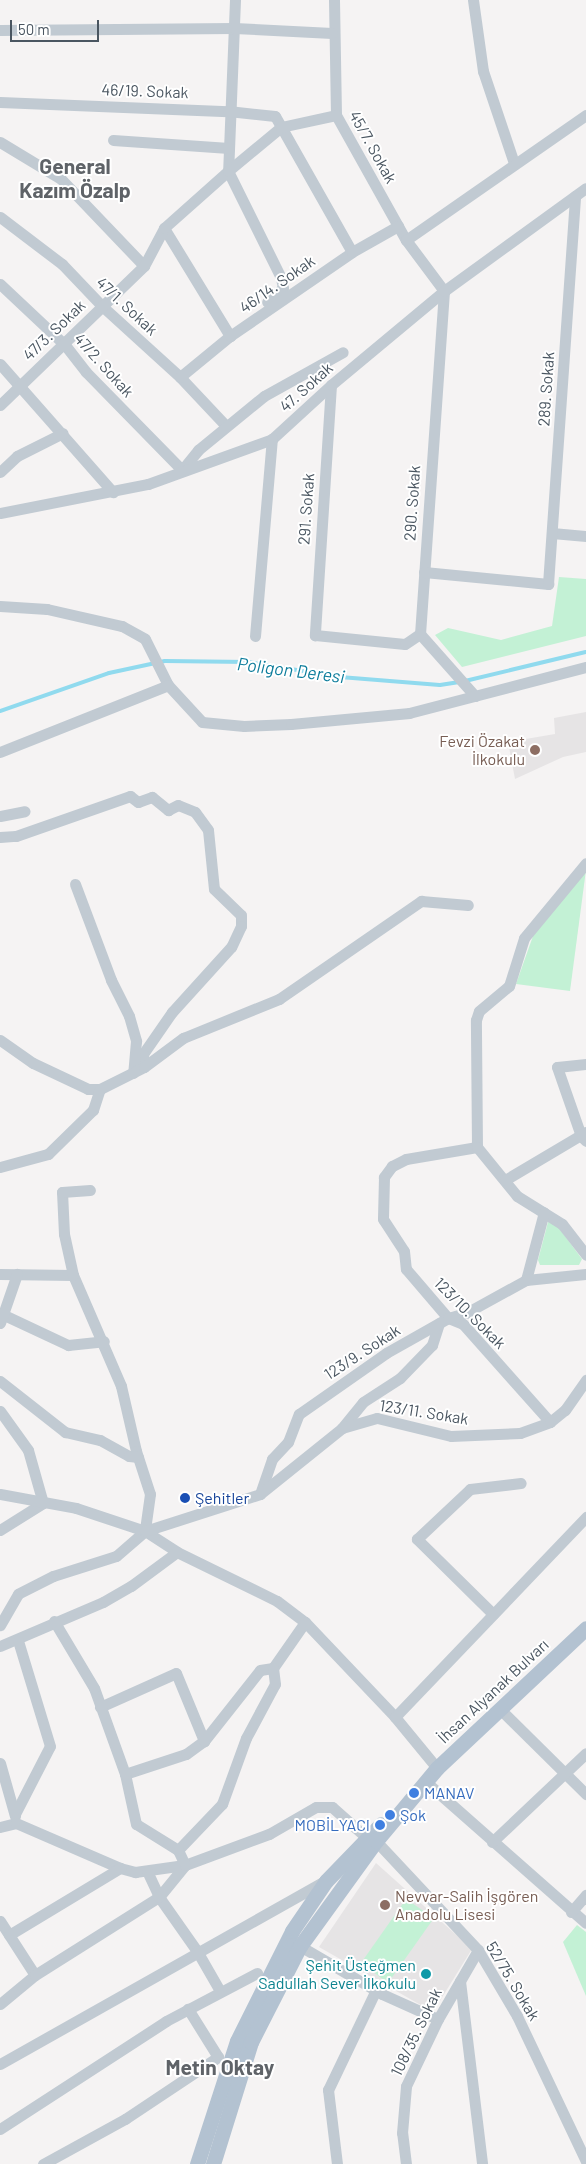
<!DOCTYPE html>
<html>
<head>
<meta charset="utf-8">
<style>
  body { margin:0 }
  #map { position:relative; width:586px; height:2164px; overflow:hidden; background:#f5f3f3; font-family:Barlow,sans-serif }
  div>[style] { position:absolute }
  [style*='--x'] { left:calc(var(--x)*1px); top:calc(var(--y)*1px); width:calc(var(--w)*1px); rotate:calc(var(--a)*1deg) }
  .education>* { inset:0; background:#e6e4e5 }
  .green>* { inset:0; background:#c3f1d5 }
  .stream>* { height:4px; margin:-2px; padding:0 2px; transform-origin:2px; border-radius:2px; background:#90daee }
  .minor>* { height:11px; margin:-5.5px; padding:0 5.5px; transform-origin:5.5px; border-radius:5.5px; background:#c1cad2 }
  .major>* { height:15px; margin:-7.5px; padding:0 7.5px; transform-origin:7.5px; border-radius:7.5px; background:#b3c2d1 }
  .dots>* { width:14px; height:14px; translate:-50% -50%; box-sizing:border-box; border:2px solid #fff; border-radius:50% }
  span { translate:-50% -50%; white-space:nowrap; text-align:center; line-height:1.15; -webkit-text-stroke:4px #fff; paint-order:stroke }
  .street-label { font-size:16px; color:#4a5661 }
  .education-label { font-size:16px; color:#785e54 }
  .right { translate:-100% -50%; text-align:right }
  .left { translate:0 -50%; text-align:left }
  .transit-label { font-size:16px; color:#164399 }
  .shop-label { font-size:16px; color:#366cbe }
  .culture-label { font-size:16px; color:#0d838f }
  .water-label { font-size:18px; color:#0c7c9b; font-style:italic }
  .district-label { font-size:21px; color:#5f6368; font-weight:700 }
  .scale { position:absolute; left:10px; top:20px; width:89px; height:22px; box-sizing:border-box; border:2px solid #4a5661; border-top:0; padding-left:6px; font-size:15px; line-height:18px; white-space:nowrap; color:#4a5661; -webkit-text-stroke:4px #fff; paint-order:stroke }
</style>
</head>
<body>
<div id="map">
  <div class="education">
    <i style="clip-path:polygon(586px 712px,586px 752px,563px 757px,515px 779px,508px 742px,555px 734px,554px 718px)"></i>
    <i style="clip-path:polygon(376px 1863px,472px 1949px,433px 2012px,319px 1947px)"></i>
  </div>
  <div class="green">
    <i style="clip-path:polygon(559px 577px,586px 579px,586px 636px,462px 667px,435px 635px,448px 628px,501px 640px,552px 626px)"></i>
    <i style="clip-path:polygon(586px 870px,570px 991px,516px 984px,533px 936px)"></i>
    <i style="clip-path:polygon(548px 1222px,556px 1224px,582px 1259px,579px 1265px,540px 1265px,538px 1260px)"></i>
    <i style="clip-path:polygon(406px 1899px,434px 1918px,388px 1983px,361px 1963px)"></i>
    <i style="clip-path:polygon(577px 1925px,586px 1932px,586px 1996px,563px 1942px)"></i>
  </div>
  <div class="stream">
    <i style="--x:465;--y:681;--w:124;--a:-13.5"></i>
    <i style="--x:0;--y:711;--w:115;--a:-19.2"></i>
    <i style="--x:109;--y:673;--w:57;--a:-12.1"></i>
    <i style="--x:165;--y:661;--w:83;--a:0.7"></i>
    <i style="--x:248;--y:662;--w:93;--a:9.3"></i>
    <i style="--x:340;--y:677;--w:100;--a:4.6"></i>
    <i style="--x:440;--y:685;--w:18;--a:-9"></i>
  </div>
  <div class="minor">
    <i style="--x:235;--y:0;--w:171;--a:92.3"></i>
    <i style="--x:228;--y:171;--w:119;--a:63.6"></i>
    <i style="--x:281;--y:278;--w:10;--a:79"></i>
    <i style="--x:283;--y:288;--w:21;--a:139"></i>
    <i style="--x:334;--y:0;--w:115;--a:89"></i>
    <i style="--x:336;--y:115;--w:143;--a:60.8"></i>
    <i style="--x:406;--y:240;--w:64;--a:53.3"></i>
    <i style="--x:444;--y:291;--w:344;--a:94"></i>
    <i style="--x:420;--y:634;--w:83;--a:48.4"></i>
    <i style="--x:473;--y:0;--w:72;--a:82"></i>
    <i style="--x:483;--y:71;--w:97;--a:71.4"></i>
    <i style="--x:0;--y:30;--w:234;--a:-0.5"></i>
    <i style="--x:234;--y:28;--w:98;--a:2.9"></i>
    <i style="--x:0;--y:102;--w:228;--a:2.3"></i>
    <i style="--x:228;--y:111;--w:47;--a:6.1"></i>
    <i style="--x:275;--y:116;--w:156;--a:60.5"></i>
    <i style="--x:113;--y:140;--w:116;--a:3.9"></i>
    <i style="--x:0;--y:142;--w:71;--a:31.2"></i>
    <i style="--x:61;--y:179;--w:120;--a:46.3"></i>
    <i style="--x:0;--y:217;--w:78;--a:37.2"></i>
    <i style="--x:62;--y:264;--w:58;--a:46.4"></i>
    <i style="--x:102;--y:306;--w:105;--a:42.3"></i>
    <i style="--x:180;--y:377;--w:67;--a:46.8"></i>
    <i style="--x:164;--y:228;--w:127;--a:58.6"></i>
    <i style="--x:406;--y:240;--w:219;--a:-34.8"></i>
    <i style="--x:0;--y:284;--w:89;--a:43.2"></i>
    <i style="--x:65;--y:345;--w:34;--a:52"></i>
    <i style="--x:86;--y:372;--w:137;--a:45.6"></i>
    <i style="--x:182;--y:470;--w:26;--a:-51"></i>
    <i style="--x:198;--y:450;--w:85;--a:-39.3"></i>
    <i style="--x:264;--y:396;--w:90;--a:-29.1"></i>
    <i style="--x:0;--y:364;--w:171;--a:48.6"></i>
    <i style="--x:180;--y:377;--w:65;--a:-39.4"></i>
    <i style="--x:230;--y:336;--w:148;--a:-34.5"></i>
    <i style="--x:352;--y:252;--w:53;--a:-29.5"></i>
    <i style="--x:331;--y:385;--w:251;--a:93.7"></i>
    <i style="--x:315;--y:635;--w:90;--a:5.7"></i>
    <i style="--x:405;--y:644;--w:18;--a:-34"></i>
    <i style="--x:0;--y:405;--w:200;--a:-44"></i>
    <i style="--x:144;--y:266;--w:43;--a:-62.2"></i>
    <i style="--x:164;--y:228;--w:86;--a:-41.7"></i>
    <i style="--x:228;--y:171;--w:69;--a:-39.7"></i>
    <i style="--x:281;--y:127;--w:56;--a:-12.3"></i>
    <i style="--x:0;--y:472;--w:23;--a:-43"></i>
    <i style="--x:17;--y:456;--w:51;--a:-26.6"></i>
    <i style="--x:0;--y:513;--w:151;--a:-11.1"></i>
    <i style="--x:148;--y:484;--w:132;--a:-19.9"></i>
    <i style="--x:272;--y:439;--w:80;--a:-42.5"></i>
    <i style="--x:331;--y:385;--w:147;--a:-39.8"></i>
    <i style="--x:444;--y:291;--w:175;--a:-36"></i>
    <i style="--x:552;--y:533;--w:34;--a:5"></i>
    <i style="--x:424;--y:572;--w:125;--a:5.5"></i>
    <i style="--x:548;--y:584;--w:389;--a:-86"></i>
    <i style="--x:0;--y:606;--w:47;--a:3.7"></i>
    <i style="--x:47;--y:609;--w:77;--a:12.8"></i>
    <i style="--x:122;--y:626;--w:26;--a:29"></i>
    <i style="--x:145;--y:639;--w:51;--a:63.4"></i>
    <i style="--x:168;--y:685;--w:50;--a:47.4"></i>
    <i style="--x:202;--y:722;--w:42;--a:5.4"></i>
    <i style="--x:244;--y:726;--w:47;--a:-2.4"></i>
    <i style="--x:291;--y:724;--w:119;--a:-5.3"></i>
    <i style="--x:409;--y:713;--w:183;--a:-14.6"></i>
    <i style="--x:255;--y:636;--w:198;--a:-85.1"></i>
    <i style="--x:0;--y:752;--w:181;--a:-21.7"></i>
    <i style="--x:0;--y:816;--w:25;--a:-11"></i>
    <i style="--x:0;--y:837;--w:16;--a:-4"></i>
    <i style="--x:16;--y:836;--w:121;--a:-19.3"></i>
    <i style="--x:130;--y:796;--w:10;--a:37"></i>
    <i style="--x:138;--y:802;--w:15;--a:-20"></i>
    <i style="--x:152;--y:797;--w:21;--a:39"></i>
    <i style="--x:168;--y:810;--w:11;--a:-27"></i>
    <i style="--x:178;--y:805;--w:18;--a:22"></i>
    <i style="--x:195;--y:812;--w:22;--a:54"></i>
    <i style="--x:208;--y:830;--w:59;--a:84.2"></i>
    <i style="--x:214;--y:889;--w:37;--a:44"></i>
    <i style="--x:241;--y:915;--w:11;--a:90"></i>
    <i style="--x:241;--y:926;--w:23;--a:115"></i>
    <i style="--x:231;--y:947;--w:88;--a:132.2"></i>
    <i style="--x:172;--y:1012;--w:51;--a:124.6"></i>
    <i style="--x:143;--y:1054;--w:13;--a:86"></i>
    <i style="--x:75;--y:884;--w:103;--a:69.4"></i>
    <i style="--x:111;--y:980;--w:40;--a:63.4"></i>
    <i style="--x:129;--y:1016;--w:26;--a:74"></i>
    <i style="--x:136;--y:1041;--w:32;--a:95"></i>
    <i style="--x:0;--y:1040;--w:40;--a:34.9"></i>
    <i style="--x:33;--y:1063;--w:61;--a:25.3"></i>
    <i style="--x:88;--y:1089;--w:12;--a:0"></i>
    <i style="--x:586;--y:1064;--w:29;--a:174"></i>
    <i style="--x:557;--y:1067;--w:73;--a:70.8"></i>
    <i style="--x:581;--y:1136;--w:7;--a:45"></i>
    <i style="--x:477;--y:1147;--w:72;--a:170.4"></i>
    <i style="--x:406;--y:1159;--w:16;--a:153"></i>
    <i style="--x:392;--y:1166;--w:14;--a:126"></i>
    <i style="--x:384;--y:1177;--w:42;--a:91.4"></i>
    <i style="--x:383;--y:1219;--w:38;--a:57"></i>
    <i style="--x:404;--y:1251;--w:18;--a:84"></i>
    <i style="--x:406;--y:1269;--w:65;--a:49.4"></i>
    <i style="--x:448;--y:1318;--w:16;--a:22"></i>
    <i style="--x:463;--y:1324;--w:131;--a:48.4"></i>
    <i style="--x:477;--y:1147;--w:127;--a:-90.5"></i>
    <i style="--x:476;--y:1020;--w:9;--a:-72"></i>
    <i style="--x:479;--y:1011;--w:39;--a:-40"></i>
    <i style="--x:509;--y:986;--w:50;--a:-72.6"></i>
    <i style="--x:524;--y:938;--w:97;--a:-50.4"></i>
    <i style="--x:477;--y:1147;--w:63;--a:50.8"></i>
    <i style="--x:517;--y:1196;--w:53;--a:31.9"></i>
    <i style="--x:562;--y:1224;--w:39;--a:52"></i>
    <i style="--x:0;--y:1167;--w:50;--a:-15.2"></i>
    <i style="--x:48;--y:1154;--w:63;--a:-44.4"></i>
    <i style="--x:93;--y:1110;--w:22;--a:-72"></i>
    <i style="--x:100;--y:1089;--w:49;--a:-26.6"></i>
    <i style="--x:144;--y:1067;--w:49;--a:-36.6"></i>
    <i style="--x:183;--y:1038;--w:104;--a:-22.1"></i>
    <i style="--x:279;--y:999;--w:173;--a:-34.6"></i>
    <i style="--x:421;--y:901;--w:47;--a:4.9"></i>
    <i style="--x:505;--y:1180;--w:94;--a:-30.7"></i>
    <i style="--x:0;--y:1274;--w:73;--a:0.8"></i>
    <i style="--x:73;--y:1275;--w:121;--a:66.6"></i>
    <i style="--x:121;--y:1386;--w:67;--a:77"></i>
    <i style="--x:136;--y:1451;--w:45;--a:72"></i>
    <i style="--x:150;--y:1494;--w:37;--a:98"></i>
    <i style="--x:145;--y:1531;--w:38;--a:139"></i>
    <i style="--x:116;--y:1556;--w:66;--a:162.4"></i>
    <i style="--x:53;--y:1576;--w:39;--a:153"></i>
    <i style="--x:18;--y:1594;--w:36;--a:120"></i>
    <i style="--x:73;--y:1275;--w:42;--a:-102.4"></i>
    <i style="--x:64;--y:1234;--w:42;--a:-92.7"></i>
    <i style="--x:62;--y:1192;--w:28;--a:-4"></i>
    <i style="--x:526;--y:1280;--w:70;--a:-75.2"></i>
    <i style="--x:4;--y:1315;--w:71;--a:25.1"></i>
    <i style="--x:68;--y:1345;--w:36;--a:-6"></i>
    <i style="--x:0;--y:1323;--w:52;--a:-70.9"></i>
    <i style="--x:0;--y:1381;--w:83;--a:38.1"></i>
    <i style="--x:65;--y:1432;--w:36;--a:13"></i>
    <i style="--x:100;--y:1440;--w:33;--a:29"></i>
    <i style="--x:129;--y:1456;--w:9;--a:6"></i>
    <i style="--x:0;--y:1411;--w:48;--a:54.3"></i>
    <i style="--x:28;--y:1450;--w:55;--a:74.2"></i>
    <i style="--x:43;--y:1503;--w:51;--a:147.9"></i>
    <i style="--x:342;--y:1428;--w:33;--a:-51"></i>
    <i style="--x:363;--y:1402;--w:44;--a:-33"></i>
    <i style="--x:400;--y:1378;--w:46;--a:-45.9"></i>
    <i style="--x:432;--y:1345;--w:23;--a:-72"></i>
    <i style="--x:0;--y:1494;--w:77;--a:10.4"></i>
    <i style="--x:76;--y:1508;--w:73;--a:18.4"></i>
    <i style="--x:145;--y:1531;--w:38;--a:33"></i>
    <i style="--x:177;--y:1552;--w:111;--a:26.1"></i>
    <i style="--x:277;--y:1601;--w:35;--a:37"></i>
    <i style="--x:305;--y:1622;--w:131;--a:46.5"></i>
    <i style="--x:395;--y:1717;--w:66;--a:50.5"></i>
    <i style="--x:260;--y:1494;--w:37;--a:-71"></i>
    <i style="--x:272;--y:1459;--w:23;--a:-47"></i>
    <i style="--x:288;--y:1442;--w:30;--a:-69"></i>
    <i style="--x:299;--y:1414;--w:106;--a:-35"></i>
    <i style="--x:386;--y:1353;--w:71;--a:-29.4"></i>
    <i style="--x:448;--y:1318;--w:19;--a:-16"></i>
    <i style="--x:466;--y:1313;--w:68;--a:-28.8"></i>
    <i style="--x:526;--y:1280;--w:60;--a:-5.7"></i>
    <i style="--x:145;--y:1531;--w:121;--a:-17.8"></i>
    <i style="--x:260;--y:1494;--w:105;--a:-38.8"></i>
    <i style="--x:342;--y:1428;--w:36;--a:-16"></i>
    <i style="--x:377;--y:1418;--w:76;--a:13.7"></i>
    <i style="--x:451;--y:1436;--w:69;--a:-2.5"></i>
    <i style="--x:520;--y:1433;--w:32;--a:-20"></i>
    <i style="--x:550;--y:1422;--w:19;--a:-39"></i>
    <i style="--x:565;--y:1410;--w:37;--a:-55"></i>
    <i style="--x:493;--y:1614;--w:107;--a:-135.4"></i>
    <i style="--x:417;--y:1539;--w:73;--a:-43.3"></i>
    <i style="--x:470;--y:1489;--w:51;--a:-6.7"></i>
    <i style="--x:0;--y:1646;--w:112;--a:-23.1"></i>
    <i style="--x:103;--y:1602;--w:32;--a:-30"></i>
    <i style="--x:131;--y:1586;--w:57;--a:-36.5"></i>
    <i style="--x:100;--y:1707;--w:83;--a:-24.1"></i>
    <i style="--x:176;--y:1673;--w:74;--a:67.6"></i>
    <i style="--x:501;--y:1710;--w:120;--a:44.7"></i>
    <i style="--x:395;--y:1717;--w:277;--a:-46.3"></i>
    <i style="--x:0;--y:1763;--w:55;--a:74.2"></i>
    <i style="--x:125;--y:1774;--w:64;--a:-18.2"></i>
    <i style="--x:186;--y:1754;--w:22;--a:-36"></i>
    <i style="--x:204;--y:1741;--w:90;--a:-51.7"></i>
    <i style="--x:260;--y:1670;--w:13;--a:-9"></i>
    <i style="--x:273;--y:1668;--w:56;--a:-55.2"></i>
    <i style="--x:426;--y:1782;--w:213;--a:41.4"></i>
    <i style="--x:15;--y:1814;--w:76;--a:-62.8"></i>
    <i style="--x:50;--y:1746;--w:110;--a:-106.9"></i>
    <i style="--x:0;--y:1827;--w:16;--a:-14"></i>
    <i style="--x:16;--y:1823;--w:113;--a:23.4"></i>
    <i style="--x:120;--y:1868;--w:16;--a:15"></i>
    <i style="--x:135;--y:1872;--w:50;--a:-8"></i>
    <i style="--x:185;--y:1865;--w:90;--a:-20.3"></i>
    <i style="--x:269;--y:1834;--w:54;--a:-29.9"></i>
    <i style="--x:316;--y:1807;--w:16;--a:0"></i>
    <i style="--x:332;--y:1807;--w:45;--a:41.4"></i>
    <i style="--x:376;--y:1841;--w:149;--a:46.9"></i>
    <i style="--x:478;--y:1950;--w:77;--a:59.4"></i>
    <i style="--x:517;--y:2016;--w:161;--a:64.6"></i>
    <i style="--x:492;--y:1842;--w:129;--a:-43.4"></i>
    <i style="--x:178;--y:1850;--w:64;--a:-46.3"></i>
    <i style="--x:222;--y:1804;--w:70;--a:-70"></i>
    <i style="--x:246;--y:1738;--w:61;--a:-61.8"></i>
    <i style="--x:275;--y:1684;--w:16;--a:-97"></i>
    <i style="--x:147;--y:1871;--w:29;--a:65"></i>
    <i style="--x:159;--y:1897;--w:66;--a:54.9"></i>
    <i style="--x:197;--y:1951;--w:46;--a:60.1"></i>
    <i style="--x:571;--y:1912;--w:23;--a:-49"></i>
    <i style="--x:0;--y:1921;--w:64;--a:57.1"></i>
    <i style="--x:9;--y:1935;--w:130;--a:-31.1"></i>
    <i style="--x:300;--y:1946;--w:95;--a:30.3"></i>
    <i style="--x:382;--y:1994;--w:61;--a:24.1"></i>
    <i style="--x:460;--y:1981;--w:184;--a:83.1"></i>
    <i style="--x:0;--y:2004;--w:45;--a:-39.6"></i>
    <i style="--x:35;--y:1975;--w:146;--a:-32.2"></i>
    <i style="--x:159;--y:1897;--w:41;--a:-50.9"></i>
    <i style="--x:185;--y:1865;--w:17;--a:-115"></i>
    <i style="--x:178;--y:1850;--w:49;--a:-148.2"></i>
    <i style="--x:136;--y:1824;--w:51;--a:-102.4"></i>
    <i style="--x:125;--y:1774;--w:91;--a:-109.8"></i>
    <i style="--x:94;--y:1688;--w:78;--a:-120.8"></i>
    <i style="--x:0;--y:2064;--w:371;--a:-29.4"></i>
    <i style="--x:0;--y:2129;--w:198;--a:-33"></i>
    <i style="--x:166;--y:2021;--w:103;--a:-27.8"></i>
    <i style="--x:43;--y:2164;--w:94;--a:-28.8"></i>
    <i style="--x:125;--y:2119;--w:112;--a:-33.7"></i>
    <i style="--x:218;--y:2057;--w:57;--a:-122"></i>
    <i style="--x:337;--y:2164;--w:75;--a:-96.9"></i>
    <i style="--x:328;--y:2090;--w:111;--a:-64.4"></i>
    <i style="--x:406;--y:2164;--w:31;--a:-97"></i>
    <i style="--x:402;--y:2133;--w:47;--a:-85.1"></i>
    <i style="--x:406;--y:2086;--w:74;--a:-64.5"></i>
    <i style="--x:438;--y:2019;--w:80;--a:-59.9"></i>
  </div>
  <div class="major">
    <i style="--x:197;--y:2164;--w:129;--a:-72"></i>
    <i style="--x:237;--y:2041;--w:123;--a:-63.4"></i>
    <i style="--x:292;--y:1931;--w:60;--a:-55.8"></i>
    <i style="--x:326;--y:1881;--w:79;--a:-46"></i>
    <i style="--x:213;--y:2164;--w:128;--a:-72.7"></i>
    <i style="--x:251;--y:2042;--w:108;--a:-63"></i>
    <i style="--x:300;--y:1946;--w:130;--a:-54.1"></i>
    <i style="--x:376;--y:1841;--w:95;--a:-50.1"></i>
    <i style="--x:437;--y:1768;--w:204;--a:-43.2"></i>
  </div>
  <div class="dots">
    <i style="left:535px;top:750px;background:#8d6e63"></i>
    <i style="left:185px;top:1498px;background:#1a4fb4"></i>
    <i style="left:414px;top:1793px;background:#3f7fe0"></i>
    <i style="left:390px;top:1815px;background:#3f7fe0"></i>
    <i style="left:380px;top:1825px;background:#3f7fe0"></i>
    <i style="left:385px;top:1905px;background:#8d6e63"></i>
    <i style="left:426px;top:1974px;background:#0f9aa8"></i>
  </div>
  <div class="street-label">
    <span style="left:145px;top:91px;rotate:2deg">46/19. Sokak</span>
    <span style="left:373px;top:147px;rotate:61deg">45/7. Sokak</span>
    <span style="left:277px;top:284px;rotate:-35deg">46/14. Sokak</span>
    <span style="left:127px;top:306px;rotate:43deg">47/1. Sokak</span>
    <span style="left:54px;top:330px;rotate:-44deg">47/3. Sokak</span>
    <span style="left:104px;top:365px;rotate:48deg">47/2. Sokak</span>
    <span style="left:306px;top:387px;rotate:-42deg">47. Sokak</span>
    <span style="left:546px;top:389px;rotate:-86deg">289. Sokak</span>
    <span style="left:412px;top:503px;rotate:-86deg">290. Sokak</span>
    <span style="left:306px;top:509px;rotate:-86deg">291. Sokak</span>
    <span style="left:470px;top:1313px;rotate:45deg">123/10. Sokak</span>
    <span style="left:362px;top:1352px;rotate:-33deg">123/9. Sokak</span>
    <span style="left:424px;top:1412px;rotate:9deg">123/11. Sokak</span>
    <span style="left:493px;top:1691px;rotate:-43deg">İhsan Alyanak Bulvarı</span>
    <span style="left:513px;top:1981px;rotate:59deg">52/75. Sokak</span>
    <span style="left:416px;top:2032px;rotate:-64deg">108/35. Sokak</span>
  </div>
  <div class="education-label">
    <span class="right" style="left:525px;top:750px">Fevzi Özakat<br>İlkokulu</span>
    <span class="left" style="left:395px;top:1905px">Nevvar-Salih İşgören<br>Anadolu Lisesi</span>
  </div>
  <div class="transit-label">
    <span class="left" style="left:195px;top:1498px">Şehitler</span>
  </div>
  <div class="shop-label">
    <span class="left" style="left:424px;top:1793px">MANAV</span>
    <span class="left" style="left:400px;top:1815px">Şok</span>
    <span class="right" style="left:370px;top:1825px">MOBİLYACI</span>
  </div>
  <div class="culture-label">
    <span class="right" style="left:416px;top:1974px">Şehit Üsteğmen<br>Sadullah Sever İlkokulu</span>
  </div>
  <div class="water-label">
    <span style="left:291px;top:670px;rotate:7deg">Poligon Deresi</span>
  </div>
  <div class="district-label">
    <span style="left:75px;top:178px">General<br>Kazım Özalp</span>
    <span style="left:220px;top:2067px">Metin Oktay</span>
  </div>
  <div class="scale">50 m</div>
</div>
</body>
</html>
